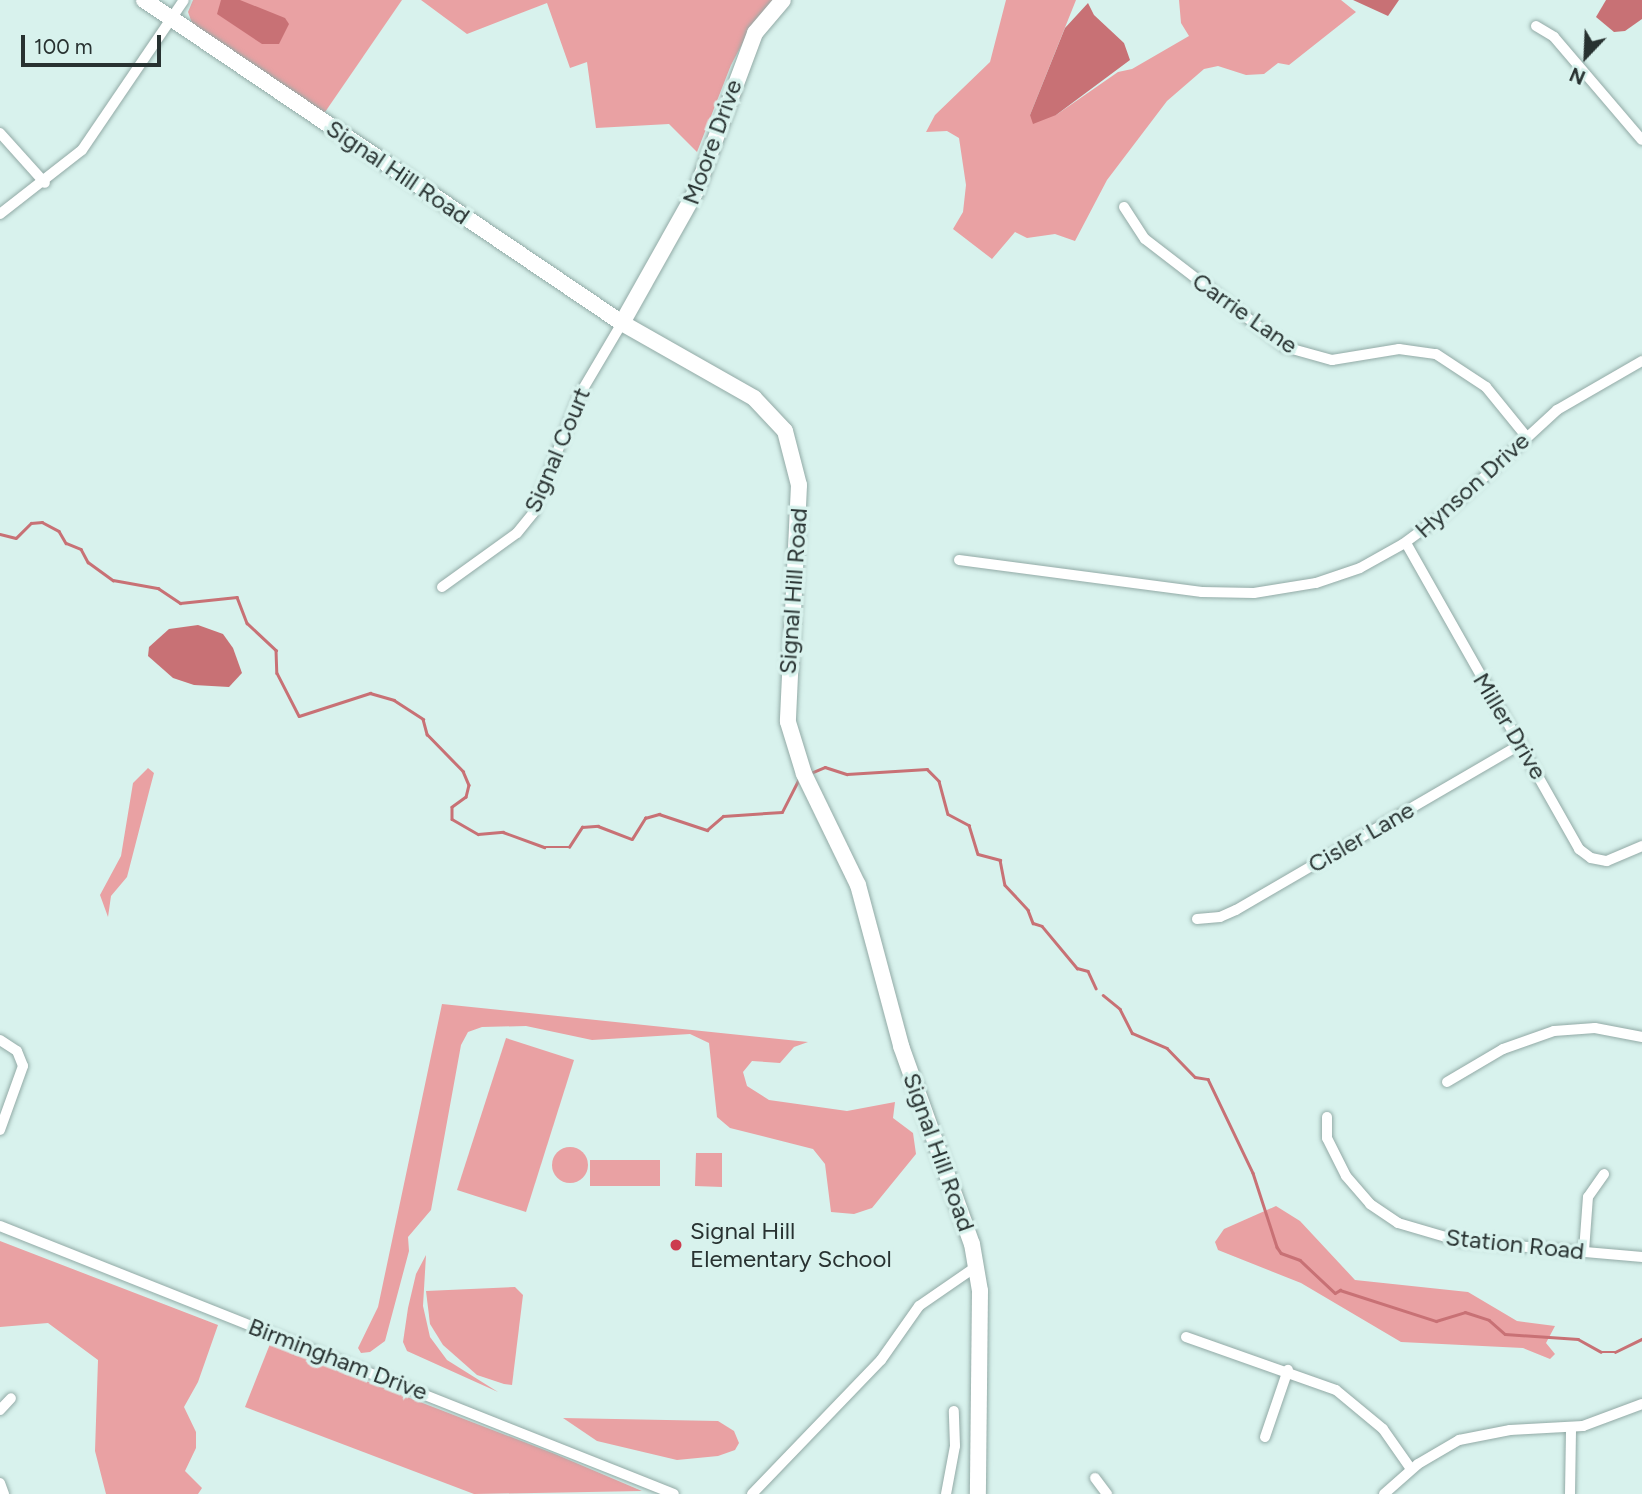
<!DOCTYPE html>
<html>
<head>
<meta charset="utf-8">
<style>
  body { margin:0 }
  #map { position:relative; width:1642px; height:1494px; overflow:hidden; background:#d8f2ed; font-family:Figtree,sans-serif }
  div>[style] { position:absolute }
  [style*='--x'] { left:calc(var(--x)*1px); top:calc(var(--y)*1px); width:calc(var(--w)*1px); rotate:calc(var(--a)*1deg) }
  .green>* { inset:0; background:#e9a1a3 }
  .round { border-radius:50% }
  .water>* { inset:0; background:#c87175 }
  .stream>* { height:2.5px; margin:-1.25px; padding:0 1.25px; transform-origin:1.25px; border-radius:1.25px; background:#c87175 }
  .roads { filter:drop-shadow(0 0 2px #92aaa6) drop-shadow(0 0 2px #92aaa6) }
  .street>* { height:10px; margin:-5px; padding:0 5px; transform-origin:5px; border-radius:5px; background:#fff }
  .secondary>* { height:16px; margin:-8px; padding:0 8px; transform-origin:8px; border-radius:8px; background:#fff }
  .dots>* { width:19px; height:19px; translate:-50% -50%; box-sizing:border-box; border:4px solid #d8f2ed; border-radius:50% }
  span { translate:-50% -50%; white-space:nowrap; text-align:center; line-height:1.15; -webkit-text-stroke:7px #d8f2ed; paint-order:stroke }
  .street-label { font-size:24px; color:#283231 }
  .poi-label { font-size:24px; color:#283231 }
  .left { translate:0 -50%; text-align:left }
  .north { position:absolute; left:1551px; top:21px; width:70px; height:70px; -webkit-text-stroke:5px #d8f2ed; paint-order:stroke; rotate:203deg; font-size:19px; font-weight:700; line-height:28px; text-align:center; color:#283231 }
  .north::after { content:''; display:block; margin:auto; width:24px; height:32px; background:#283231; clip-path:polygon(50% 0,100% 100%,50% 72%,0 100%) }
  .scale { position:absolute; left:21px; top:35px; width:140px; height:32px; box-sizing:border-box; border:4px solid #283231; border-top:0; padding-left:9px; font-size:21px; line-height:24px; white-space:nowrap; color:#283231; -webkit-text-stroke:5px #d8f2ed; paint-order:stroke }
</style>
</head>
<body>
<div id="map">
  <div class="green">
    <i style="clip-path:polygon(193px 0,402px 0,323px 115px,193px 26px,188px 12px)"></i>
    <i style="clip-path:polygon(421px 0,774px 0,754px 22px,731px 65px,697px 152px,669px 124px,596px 128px,587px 62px,570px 68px,547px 3px,467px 34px)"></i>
    <i style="clip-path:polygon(1006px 0,1076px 0,1030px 115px,1056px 115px,1118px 72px,1132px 69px,1189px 36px,1181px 23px,1179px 0,1341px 0,1356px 12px,1289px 65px,1278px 63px,1264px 74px,1246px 75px,1218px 66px,1204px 69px,1167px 101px,1107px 180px,1075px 241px,1055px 234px,1027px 238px,1015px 232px,992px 259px,953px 229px,963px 212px,966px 185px,959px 138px,947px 131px,926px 132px,935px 115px,990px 62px)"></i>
    <i style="clip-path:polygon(148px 768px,154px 773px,150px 788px,127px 877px,111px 896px,108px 917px,100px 895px,121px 856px,133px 783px)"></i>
    <i style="clip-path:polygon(442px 1004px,808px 1042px,794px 1047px,780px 1063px,752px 1061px,743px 1072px,747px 1086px,769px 1100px,847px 1111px,895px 1102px,893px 1118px,913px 1133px,916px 1154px,872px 1208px,854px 1214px,831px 1212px,825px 1164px,813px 1149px,730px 1128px,717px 1117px,709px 1043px,690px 1034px,592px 1040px,526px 1026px,482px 1027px,468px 1032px,461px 1045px,431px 1210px,408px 1237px,409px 1251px,385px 1341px,370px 1352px,361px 1353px,358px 1348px,378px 1307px)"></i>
    <i style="clip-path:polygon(506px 1038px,574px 1060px,526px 1212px,457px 1190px)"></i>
    <i class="round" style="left:552px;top:1147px;width:36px;height:36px"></i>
    <i style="clip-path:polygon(696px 1153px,722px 1153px,722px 1187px,695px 1186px)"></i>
    <i style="clip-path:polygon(590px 1160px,660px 1160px,660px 1186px,590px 1186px)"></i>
    <i style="clip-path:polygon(1276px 1206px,1300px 1221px,1355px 1280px,1468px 1292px,1517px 1321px,1555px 1326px,1546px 1343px,1555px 1354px,1550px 1359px,1523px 1348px,1401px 1342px,1301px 1283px,1218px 1250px,1215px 1242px,1224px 1229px)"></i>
    <i style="clip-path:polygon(0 1241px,218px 1325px,198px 1382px,184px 1407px,196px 1432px,196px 1448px,185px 1471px,202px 1488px,198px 1494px,106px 1494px,95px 1451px,98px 1360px,48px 1323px,0 1327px)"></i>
    <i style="clip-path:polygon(426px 1255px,423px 1306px,430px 1337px,447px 1360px,498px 1392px,407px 1351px,403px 1342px,408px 1308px,416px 1274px)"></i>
    <i style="clip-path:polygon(515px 1287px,523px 1295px,512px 1385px,504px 1384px,477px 1375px,443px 1345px,430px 1324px,426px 1291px)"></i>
    <i style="clip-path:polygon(270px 1344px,555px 1454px,642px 1491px,474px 1494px,245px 1407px)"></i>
    <i style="clip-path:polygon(563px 1418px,718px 1421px,734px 1431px,739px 1443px,735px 1450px,718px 1456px,677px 1460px,597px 1441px)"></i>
  </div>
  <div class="water">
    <i style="clip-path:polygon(221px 0,240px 0,285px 18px,289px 24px,279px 44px,262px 44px,217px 14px)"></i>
    <i style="clip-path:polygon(1353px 0,1399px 0,1388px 16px)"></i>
    <i style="clip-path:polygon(1606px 0,1642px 0,1642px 19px,1625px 31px,1614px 32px,1596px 17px)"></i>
    <i style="clip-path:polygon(1088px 3px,1094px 15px,1124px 43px,1130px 60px,1056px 115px,1033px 124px,1030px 115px,1065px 28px)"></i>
    <i style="clip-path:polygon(198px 625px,223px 634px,233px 648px,242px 673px,229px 687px,194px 685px,173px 678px,148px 656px,149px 647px,169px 629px)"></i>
  </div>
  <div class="stream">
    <i style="--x:0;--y:534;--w:16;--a:14"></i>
    <i style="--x:16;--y:538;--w:21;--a:-45"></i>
    <i style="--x:31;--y:523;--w:11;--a:-5"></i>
    <i style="--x:42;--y:522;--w:19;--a:28"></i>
    <i style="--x:59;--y:531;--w:14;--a:60"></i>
    <i style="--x:66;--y:543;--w:16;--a:22"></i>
    <i style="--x:81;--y:549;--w:15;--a:62"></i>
    <i style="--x:88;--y:562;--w:31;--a:36"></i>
    <i style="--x:113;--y:580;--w:46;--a:10.1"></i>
    <i style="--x:158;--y:588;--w:27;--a:34"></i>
    <i style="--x:180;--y:603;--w:57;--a:-6"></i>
    <i style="--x:237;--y:597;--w:28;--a:69"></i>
    <i style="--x:247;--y:623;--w:40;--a:43"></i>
    <i style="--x:276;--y:650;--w:23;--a:88"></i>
    <i style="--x:277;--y:673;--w:48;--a:62.9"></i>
    <i style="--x:299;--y:716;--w:75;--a:-17.9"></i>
    <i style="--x:370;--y:693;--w:25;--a:16"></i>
    <i style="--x:394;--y:700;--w:35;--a:33"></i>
    <i style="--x:423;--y:719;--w:16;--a:75"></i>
    <i style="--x:427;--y:734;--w:52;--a:45.8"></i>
    <i style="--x:463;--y:771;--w:15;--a:67"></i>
    <i style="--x:469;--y:785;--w:12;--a:104"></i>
    <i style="--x:466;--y:797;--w:17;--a:144"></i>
    <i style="--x:452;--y:807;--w:12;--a:90"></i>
    <i style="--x:452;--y:819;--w:30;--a:30"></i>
    <i style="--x:478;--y:834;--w:25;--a:-5"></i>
    <i style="--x:503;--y:832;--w:44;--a:20.1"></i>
    <i style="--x:544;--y:847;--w:25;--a:0"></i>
    <i style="--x:569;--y:847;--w:24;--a:-57"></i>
    <i style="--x:582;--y:827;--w:16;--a:-4"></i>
    <i style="--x:598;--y:826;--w:36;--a:21"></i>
    <i style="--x:632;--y:839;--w:25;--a:-58"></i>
    <i style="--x:645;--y:818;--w:15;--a:-16"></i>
    <i style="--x:659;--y:814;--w:51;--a:18.4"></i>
    <i style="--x:707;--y:830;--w:21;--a:-41"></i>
    <i style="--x:723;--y:816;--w:59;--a:-3.9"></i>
    <i style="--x:782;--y:812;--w:37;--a:-63"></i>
    <i style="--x:811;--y:773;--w:15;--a:-23"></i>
    <i style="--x:825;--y:767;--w:23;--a:18"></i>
    <i style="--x:847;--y:774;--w:80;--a:-3.6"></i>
    <i style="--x:927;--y:769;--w:17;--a:45"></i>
    <i style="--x:939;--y:781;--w:34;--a:75"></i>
    <i style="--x:948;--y:814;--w:24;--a:28"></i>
    <i style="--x:969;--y:825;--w:30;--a:73"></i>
    <i style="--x:978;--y:854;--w:23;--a:15"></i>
    <i style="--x:1000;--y:860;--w:25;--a:79"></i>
    <i style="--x:1005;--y:885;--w:34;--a:47"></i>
    <i style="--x:1028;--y:910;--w:14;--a:69"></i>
    <i style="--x:1033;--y:923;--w:9;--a:18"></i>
    <i style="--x:1042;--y:926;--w:55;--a:50.2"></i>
    <i style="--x:1077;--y:968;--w:11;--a:15"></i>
    <i style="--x:1088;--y:971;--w:19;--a:65"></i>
    <i style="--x:1103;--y:995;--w:22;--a:39"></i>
    <i style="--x:1120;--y:1009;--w:27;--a:63"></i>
    <i style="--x:1132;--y:1033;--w:38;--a:23"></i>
    <i style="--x:1167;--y:1048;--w:40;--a:46"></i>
    <i style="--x:1195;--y:1077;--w:13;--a:9"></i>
    <i style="--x:1208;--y:1079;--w:104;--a:64.4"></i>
    <i style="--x:1253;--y:1173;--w:78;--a:72"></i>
    <i style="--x:1277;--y:1247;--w:7;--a:56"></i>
    <i style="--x:1281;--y:1253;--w:20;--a:20"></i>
    <i style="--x:1300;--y:1260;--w:48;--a:43.3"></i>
    <i style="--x:1335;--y:1293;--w:6;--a:-31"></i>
    <i style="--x:1340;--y:1290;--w:101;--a:17.9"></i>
    <i style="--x:1436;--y:1321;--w:30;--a:-17"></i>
    <i style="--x:1465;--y:1312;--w:25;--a:18"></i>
    <i style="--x:1489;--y:1320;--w:21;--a:41"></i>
    <i style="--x:1505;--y:1334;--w:73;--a:3.9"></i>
    <i style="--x:1578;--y:1339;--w:26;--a:29"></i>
    <i style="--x:1601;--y:1352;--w:14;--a:0"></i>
    <i style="--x:1615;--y:1352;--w:30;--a:-26"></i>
  </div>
  <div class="roads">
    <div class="street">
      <i style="--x:1536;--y:26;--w:21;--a:31"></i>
      <i style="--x:1554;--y:37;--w:135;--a:49.5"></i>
      <i style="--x:0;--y:133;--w:67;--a:48"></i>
      <i style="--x:1124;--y:207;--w:38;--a:57"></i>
      <i style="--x:1145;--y:239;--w:177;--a:37.6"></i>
      <i style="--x:1285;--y:347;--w:49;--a:15.5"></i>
      <i style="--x:1332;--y:360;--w:68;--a:-9.3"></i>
      <i style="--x:1399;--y:349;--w:37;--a:8"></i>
      <i style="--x:1436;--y:354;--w:60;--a:33.4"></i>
      <i style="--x:1486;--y:387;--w:63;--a:50.8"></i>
      <i style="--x:0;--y:214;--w:104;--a:-38"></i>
      <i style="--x:82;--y:150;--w:181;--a:-55.8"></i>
      <i style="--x:1406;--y:543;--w:352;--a:60.5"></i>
      <i style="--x:1579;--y:849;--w:15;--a:37"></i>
      <i style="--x:1591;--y:858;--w:16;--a:11"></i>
      <i style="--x:1607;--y:861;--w:38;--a:-23"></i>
      <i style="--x:959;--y:560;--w:245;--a:7.5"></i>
      <i style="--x:1202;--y:592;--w:52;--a:1.1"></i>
      <i style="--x:1254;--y:593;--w:63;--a:-9.2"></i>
      <i style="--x:1316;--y:583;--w:46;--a:-18.8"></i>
      <i style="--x:1360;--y:568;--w:49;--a:-29.2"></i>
      <i style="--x:1403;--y:544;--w:51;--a:-36.2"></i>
      <i style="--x:1444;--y:514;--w:154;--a:-42.6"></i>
      <i style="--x:1557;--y:410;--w:98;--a:-30"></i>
      <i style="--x:442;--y:587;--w:92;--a:-35.8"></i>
      <i style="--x:517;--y:533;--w:26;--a:-51"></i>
      <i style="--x:533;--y:513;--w:128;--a:-68.4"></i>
      <i style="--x:580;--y:394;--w:82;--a:-59.4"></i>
      <i style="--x:1197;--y:919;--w:23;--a:-5"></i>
      <i style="--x:1220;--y:917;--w:17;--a:-24"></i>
      <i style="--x:1236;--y:910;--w:330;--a:-30.2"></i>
      <i style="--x:0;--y:1040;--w:20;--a:33"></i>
      <i style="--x:17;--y:1051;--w:16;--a:68"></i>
      <i style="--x:23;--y:1066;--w:68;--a:109.8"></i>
      <i style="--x:1447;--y:1082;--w:65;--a:-30.5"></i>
      <i style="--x:1503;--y:1049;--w:54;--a:-19.4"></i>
      <i style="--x:1554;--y:1031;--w:41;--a:-4.2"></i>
      <i style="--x:1595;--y:1028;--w:48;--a:10.8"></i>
      <i style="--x:1327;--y:1117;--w:21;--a:90"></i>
      <i style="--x:1327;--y:1138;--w:42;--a:63.4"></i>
      <i style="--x:1346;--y:1176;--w:37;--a:49"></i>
      <i style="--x:1370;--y:1204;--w:34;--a:34"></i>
      <i style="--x:1398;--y:1223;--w:64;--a:16.4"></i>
      <i style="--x:1459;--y:1241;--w:184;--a:5"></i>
      <i style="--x:0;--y:1226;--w:725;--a:21.68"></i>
      <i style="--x:1584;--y:1251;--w:54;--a:-85.8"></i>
      <i style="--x:1588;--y:1197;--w:28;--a:-55"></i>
      <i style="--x:1186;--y:1337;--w:159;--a:19.5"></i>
      <i style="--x:1336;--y:1390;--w:61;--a:39.7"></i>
      <i style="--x:1383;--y:1429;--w:49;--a:55"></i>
      <i style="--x:0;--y:1410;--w:16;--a:-47"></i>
      <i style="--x:1265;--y:1437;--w:71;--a:-71.1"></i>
      <i style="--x:1095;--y:1478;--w:20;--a:53"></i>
      <i style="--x:0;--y:1483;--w:12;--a:70"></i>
      <i style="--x:752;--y:1494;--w:186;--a:-46.1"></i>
      <i style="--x:881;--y:1360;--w:66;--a:-54.9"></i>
      <i style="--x:919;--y:1306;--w:70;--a:-34.6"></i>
      <i style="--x:946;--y:1494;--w:49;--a:-79.4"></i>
      <i style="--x:955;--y:1446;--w:35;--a:-92"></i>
      <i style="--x:1384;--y:1494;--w:45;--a:-41.4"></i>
      <i style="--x:1418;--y:1464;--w:48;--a:-30.3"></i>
      <i style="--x:1459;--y:1440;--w:52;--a:-11.1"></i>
      <i style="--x:1510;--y:1430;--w:73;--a:-3.1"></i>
      <i style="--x:1583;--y:1426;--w:63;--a:-20.4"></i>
      <i style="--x:1570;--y:1494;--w:66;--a:-89.1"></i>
    </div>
    <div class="secondary">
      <i style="--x:144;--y:0;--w:577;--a:34.05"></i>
      <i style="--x:622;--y:323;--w:152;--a:29.6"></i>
      <i style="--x:754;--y:398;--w:45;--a:46.8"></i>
      <i style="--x:785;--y:431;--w:56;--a:75.5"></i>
      <i style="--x:799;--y:485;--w:237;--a:92.7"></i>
      <i style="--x:788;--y:722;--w:54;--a:72.9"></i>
      <i style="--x:804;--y:774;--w:123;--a:64.1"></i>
      <i style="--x:858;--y:885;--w:167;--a:75"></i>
      <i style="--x:901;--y:1046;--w:210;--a:70.3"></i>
      <i style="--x:972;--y:1244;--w:48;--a:80.3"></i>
      <i style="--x:980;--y:1291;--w:203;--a:90.6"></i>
      <i style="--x:622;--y:323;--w:151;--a:-60.7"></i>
      <i style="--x:696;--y:191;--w:169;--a:-69.5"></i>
      <i style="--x:755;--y:33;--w:43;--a:-49.7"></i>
    </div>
  </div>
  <div class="dots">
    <i style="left:676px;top:1245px;background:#cc3c4f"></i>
  </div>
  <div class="street-label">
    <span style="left:712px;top:142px;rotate:-70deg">Moore Drive</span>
    <span style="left:398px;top:172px;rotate:34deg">Signal Hill Road</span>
    <span style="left:1245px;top:313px;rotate:35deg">Carrie Lane</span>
    <span style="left:557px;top:450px;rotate:-67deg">Signal Court</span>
    <span style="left:1472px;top:485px;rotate:-42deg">Hynson Drive</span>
    <span style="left:793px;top:591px;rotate:-86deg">Signal Hill Road</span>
    <span style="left:1510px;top:726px;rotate:59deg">Miller Drive</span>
    <span style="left:1361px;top:837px;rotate:-30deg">Cisler Lane</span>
    <span style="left:939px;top:1152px;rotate:70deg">Signal Hill Road</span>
    <span style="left:1515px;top:1244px;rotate:6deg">Station Road</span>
    <span style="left:338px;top:1359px;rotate:21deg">Birmingham Drive</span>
  </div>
  <div class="poi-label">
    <span class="left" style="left:690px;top:1245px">Signal Hill<br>Elementary School</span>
  </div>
  <div class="north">N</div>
  <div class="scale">100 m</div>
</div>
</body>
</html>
